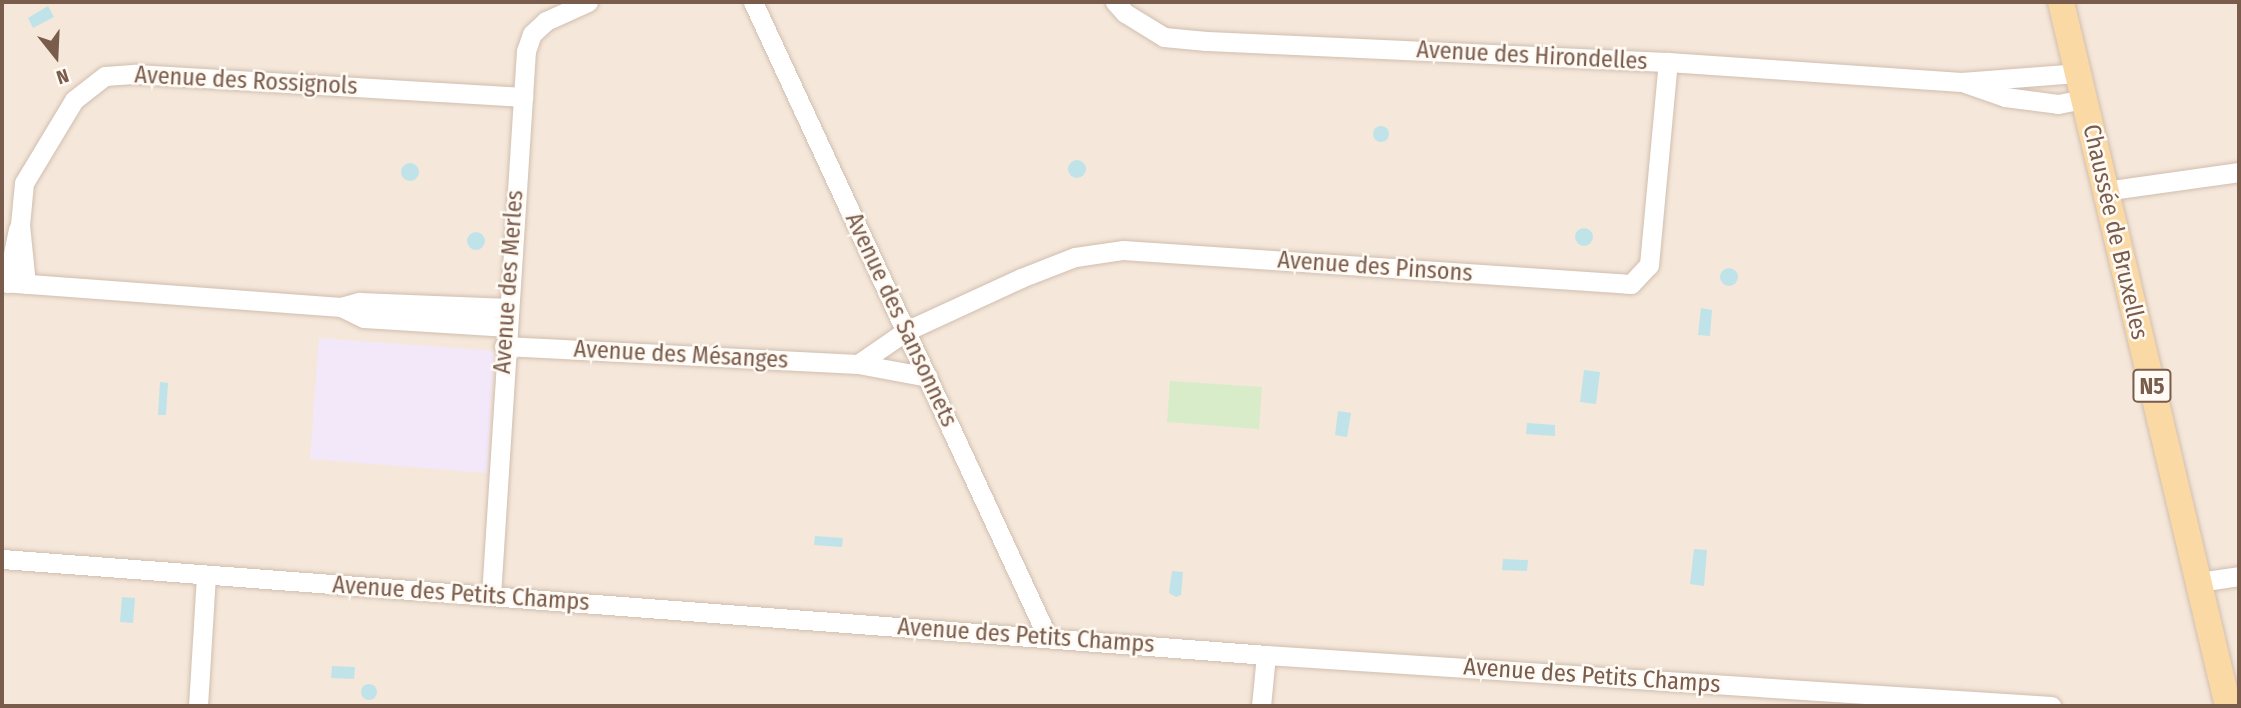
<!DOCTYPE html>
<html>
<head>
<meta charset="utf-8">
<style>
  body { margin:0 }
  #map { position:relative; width:2241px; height:708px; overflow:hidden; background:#fdf6ec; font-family:"Fira Sans Condensed",sans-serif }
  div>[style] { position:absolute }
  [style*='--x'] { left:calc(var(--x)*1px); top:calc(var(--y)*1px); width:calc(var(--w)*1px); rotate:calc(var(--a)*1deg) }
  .residential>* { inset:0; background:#f5e8da }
  .education>* { inset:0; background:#f3e8fa }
  .green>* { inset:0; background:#d8ecc9 }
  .water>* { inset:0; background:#bfe3e8 }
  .round { border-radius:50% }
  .roads { filter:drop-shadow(0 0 2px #d1beb0) drop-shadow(0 0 2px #d1beb0) }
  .minor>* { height:19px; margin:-9.5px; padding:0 9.5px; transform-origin:9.5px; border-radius:9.5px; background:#fff }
  .major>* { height:26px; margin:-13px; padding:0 13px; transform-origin:13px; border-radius:13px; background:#fbd9a5 }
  span { translate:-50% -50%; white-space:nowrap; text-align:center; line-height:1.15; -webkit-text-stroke:5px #fffaf3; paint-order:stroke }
  .shield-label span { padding:2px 5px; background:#fffaf3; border:2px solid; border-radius:5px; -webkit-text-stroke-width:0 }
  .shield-label { font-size:23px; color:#7a5c4d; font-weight:700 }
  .street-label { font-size:24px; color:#7a5c4d }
  .frame { position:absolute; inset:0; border:4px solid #7a5c4d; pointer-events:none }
  .north { position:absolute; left:21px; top:21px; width:70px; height:70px; -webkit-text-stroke:5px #fffaf3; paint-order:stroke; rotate:162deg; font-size:19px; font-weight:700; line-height:28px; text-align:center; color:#7a5c4d }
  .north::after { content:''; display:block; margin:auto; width:24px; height:32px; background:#7a5c4d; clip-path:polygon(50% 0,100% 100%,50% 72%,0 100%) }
</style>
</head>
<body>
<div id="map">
  <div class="residential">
    <i style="clip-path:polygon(2px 2px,2239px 2px,2239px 706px,2px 706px)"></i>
  </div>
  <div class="education">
    <i style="clip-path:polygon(319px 338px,494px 351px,487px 473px,310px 459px)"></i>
  </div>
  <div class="green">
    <i style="clip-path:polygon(1170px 381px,1262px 387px,1259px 429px,1167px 422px)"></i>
  </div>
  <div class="water">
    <i style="clip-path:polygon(48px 6px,54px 17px,33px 28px,28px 18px)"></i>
    <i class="round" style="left:1373px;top:126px;width:16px;height:16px"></i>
    <i class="round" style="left:1068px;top:160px;width:18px;height:18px"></i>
    <i class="round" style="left:401px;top:163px;width:18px;height:18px"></i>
    <i class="round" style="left:1575px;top:228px;width:18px;height:18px"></i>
    <i class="round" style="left:467px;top:232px;width:18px;height:18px"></i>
    <i class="round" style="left:1720px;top:268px;width:18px;height:18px"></i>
    <i style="clip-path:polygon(1701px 308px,1712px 310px,1710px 336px,1698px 335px)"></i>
    <i style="clip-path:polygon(1584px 370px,1600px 372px,1596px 404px,1580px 402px)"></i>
    <i style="clip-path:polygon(160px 382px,168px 383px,166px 415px,158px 415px)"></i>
    <i style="clip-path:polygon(1338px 411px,1351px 413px,1347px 437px,1335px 435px)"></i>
    <i style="clip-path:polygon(1527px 423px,1555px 425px,1555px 436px,1526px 434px)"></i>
    <i style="clip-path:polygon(815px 536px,843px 538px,842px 547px,814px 545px)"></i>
    <i style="clip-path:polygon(1694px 549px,1707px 550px,1704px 586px,1690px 584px)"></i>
    <i style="clip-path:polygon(1503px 559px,1528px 560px,1527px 571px,1502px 570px)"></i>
    <i style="clip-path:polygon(1172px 571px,1183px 572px,1181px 595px,1176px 597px,1169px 593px)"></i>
    <i style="clip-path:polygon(122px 597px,135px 598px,133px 623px,120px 622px)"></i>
    <i style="clip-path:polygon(332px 666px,355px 667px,354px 679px,331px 678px)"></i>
    <i class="round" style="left:361px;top:684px;width:16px;height:16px"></i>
  </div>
  <div class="roads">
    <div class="minor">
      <i style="--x:753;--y:2;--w:701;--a:65.12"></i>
      <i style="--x:1115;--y:2;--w:15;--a:48"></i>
      <i style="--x:1125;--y:13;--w:46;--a:31.6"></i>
      <i style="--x:1164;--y:37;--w:42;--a:5.4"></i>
      <i style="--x:1206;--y:41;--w:462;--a:2.6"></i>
      <i style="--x:1668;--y:62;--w:294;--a:3.9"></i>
      <i style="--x:1961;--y:82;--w:116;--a:-4.4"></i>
      <i style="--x:1965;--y:83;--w:42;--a:19.3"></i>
      <i style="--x:2005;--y:97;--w:53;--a:7.5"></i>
      <i style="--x:2058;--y:104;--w:25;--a:-11"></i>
      <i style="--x:2104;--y:191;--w:136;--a:-8"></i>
      <i style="--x:2;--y:282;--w:340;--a:4.2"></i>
      <i style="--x:341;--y:307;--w:19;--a:-16"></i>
      <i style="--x:359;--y:302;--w:148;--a:2.3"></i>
      <i style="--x:7;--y:283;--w:55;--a:-78.5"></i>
      <i style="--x:26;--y:284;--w:59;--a:-95.8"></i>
      <i style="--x:20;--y:225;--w:42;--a:-84.6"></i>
      <i style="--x:24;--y:183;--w:97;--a:-58.9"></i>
      <i style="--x:74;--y:100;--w:39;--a:-38"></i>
      <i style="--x:105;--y:76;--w:31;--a:-4"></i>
      <i style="--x:136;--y:74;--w:388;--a:3.4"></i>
      <i style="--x:341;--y:307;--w:25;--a:26"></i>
      <i style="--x:364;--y:318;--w:142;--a:3.6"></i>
      <i style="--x:504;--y:346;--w:354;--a:2.9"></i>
      <i style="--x:858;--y:364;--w:71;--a:10.5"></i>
      <i style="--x:858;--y:364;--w:58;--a:-34.5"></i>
      <i style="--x:906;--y:331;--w:127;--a:-24.7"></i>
      <i style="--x:1021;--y:278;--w:58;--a:-21.3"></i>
      <i style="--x:1075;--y:257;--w:49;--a:-8.3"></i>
      <i style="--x:1123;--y:250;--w:509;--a:3.83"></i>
      <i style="--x:1631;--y:284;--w:26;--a:-47"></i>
      <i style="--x:1649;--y:265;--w:204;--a:-84.7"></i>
      <i style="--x:2;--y:559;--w:1268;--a:4.34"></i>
      <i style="--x:1266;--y:655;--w:787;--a:3.72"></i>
      <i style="--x:2199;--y:582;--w:40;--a:-8.5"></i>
      <i style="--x:491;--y:596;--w:546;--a:-86.33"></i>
      <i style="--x:526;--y:51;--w:18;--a:-71"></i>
      <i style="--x:532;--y:34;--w:19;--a:-43"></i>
      <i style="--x:546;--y:21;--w:46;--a:-24.3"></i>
      <i style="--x:198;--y:706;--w:131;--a:-86.5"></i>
      <i style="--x:1261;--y:706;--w:51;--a:-84.4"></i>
    </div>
    <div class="major">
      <i style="--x:2061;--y:2;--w:724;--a:76.66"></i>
    </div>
  </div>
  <div class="shield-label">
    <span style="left:2152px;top:386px">N5</span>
  </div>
  <div class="street-label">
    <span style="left:1532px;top:56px;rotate:3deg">Avenue des Hirondelles</span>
    <span style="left:246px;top:81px;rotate:3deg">Avenue des Rossignols</span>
    <span style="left:2115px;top:232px;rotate:77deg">Chaussée de Bruxelles</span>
    <span style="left:1375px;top:267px;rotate:4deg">Avenue des Pinsons</span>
    <span style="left:509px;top:282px;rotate:-86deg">Avenue des Merles</span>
    <span style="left:901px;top:320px;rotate:65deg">Avenue des Sansonnets</span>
    <span style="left:681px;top:355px;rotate:3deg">Avenue des Mésanges</span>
    <span style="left:461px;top:594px;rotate:4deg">Avenue des Petits Champs</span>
    <span style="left:1026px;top:636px;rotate:4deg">Avenue des Petits Champs</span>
    <span style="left:1592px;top:676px;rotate:4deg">Avenue des Petits Champs</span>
  </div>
  <div class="frame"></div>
  <div class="north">N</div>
</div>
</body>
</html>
